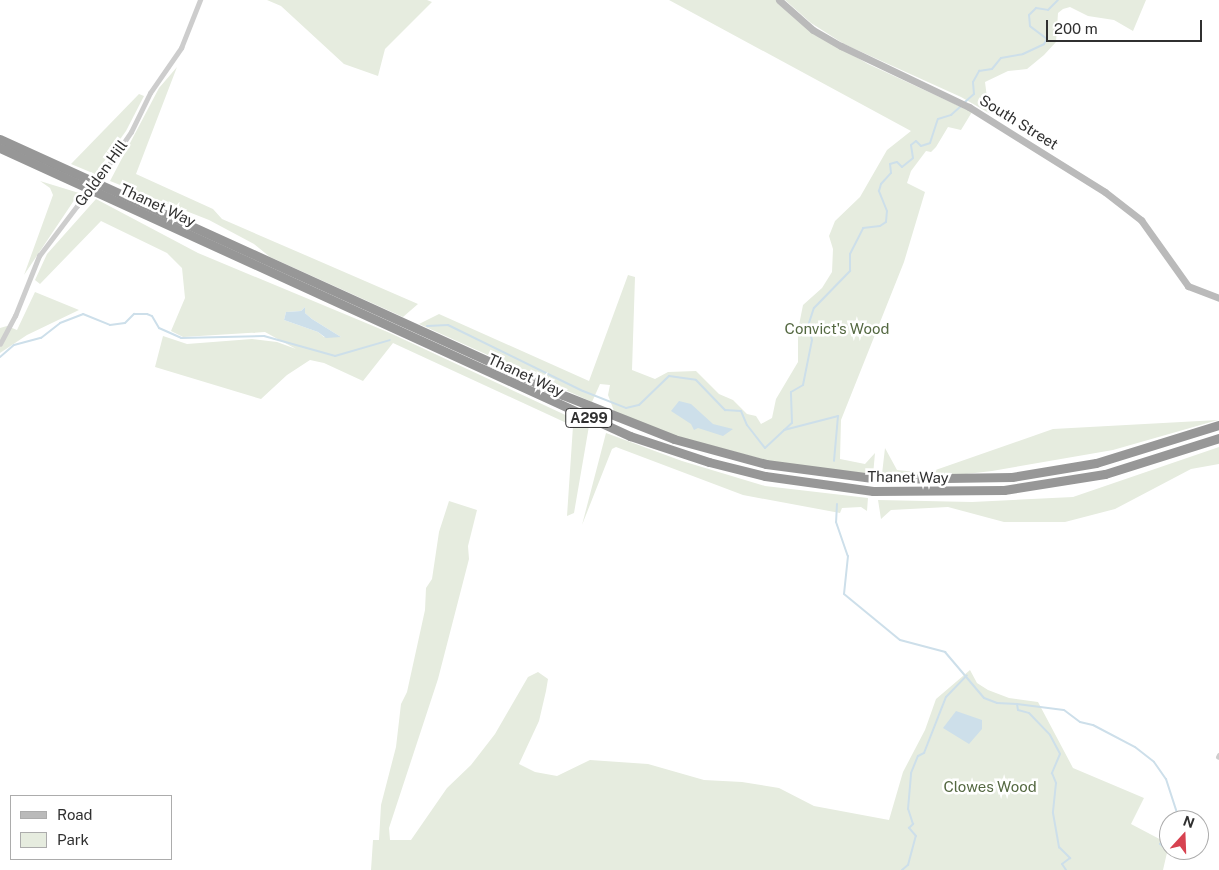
<!DOCTYPE html>
<html>
<head>
<meta charset="utf-8">
<style>
  body { margin:0 }
  #map { position:relative; width:1219px; height:870px; overflow:hidden; background:#fff; font-family:"Public Sans",sans-serif }
  div>[style] { position:absolute }
  [style*='--x'] { left:calc(var(--x)*1px); top:calc(var(--y)*1px); width:calc(var(--w)*1px); rotate:calc(var(--a)*1deg) }
  .green>* { inset:0; background:#e6ecdf }
  .water>* { inset:0; background:#cddfea }
  .stream>* { height:2px; margin:-1px; padding:0 1px; transform-origin:1px; border-radius:1px; background:#cddfea }
  .street>* { height:4.5px; margin:-2.25px; padding:0 2.25px; transform-origin:2.25px; border-radius:2.25px; background:#cdcdcd }
  .secondary>* { height:7px; margin:-3.5px; padding:0 3.5px; transform-origin:3.5px; border-radius:3.5px; background:#bababa }
  .highway>* { height:9px; margin:-4.5px; padding:0 4.5px; transform-origin:4.5px; border-radius:4.5px; background:#979797 }
  .street-bridge>* { height:4.5px; margin:-2.25px; padding:0 2.25px; transform-origin:2.25px; border-radius:2.25px; background:#cdcdcd }
  span { translate:-50% -50%; white-space:nowrap; text-align:center; line-height:1.15; -webkit-text-stroke:5px #fff; paint-order:stroke }
  .shield-label span { padding:1px 4px; background:#fff; border:1px solid; border-radius:4px; -webkit-text-stroke-width:0 }
  .shield-label { font-size:14px; color:#303030; font-weight:700 }
  .street-label { font-size:15px; color:#303030 }
  .park-label { font-size:15px; color:#546841 }
  .legend { position:absolute; left:10px; top:795px; width:162px; height:65px; box-sizing:border-box; background:#fff; border:1px solid #acacac; margin:0; padding:6px 9px; list-style:none; font-size:15px; color:#303030 }
  .legend li { display:flex; align-items:center; gap:10px; height:25px }
  .legend b { width:25px; border:1px solid #acacac }
  .north { position:absolute; left:1159px; top:810px; width:50px; height:50px; box-sizing:border-box; background:#fff; border:1px solid #acacac; border-radius:50%; rotate:20deg; font-size:14px; font-weight:700; line-height:20px; text-align:center; color:#303030 }
  .north::after { content:''; display:block; margin:auto; width:18px; height:22px; background:#d74250; clip-path:polygon(50% 0,100% 100%,50% 72%,0 100%) }
  .scale { position:absolute; left:1046px; top:20px; width:156px; height:22px; box-sizing:border-box; border:2px solid #303030; border-top:0; padding-left:6px; font-size:15px; line-height:18px; white-space:nowrap; color:#303030; -webkit-text-stroke:4px #fff; paint-order:stroke }
</style>
</head>
<body>
<div id="map">
  <div class="green">
    <i style="clip-path:polygon(267px 0,427px 0,432px 2px,385px 49px,378px 76px,344px 64px,281px 6px)"></i>
    <i style="clip-path:polygon(669px 0,777px 0,821px 36px,868px 64px,972px 112px,961px 130px,948px 127px,936px 147px,931px 152px,926px 151px,911px 171px,907px 183px,925px 192px,904px 262px,841px 420px,840px 459px,865px 464px,875px 453px,873px 475px,777px 463px,660px 432px,614px 411px,608px 395px,610px 385px,600px 384px,592px 402px,419px 324px,439px 314px,589px 381px,628px 275px,635px 277px,632px 370px,655px 379px,668px 372px,696px 371px,719px 394px,733px 400px,747px 414px,756px 416px,761px 424px,772px 418px,776px 399px,798px 362px,798px 330px,803px 305px,822px 288px,832px 272px,833px 249px,829px 236px,835px 221px,860px 197px,887px 150px,911px 131px)"></i>
    <i style="clip-path:polygon(785px 0,1146px 0,1133px 31px,1114px 20px,1088px 16px,1070px 7px,1063px 9px,1058px 13px,1056px 42px,1044px 55px,1027px 69px,1008px 71px,985px 82px,989px 113px,961px 97px,844px 44px,811px 23px)"></i>
    <i style="clip-path:polygon(177px 67px,136px 174px,213px 209px,222px 219px,418px 304px,403px 317px,270px 257px,254px 244px,209px 220px,110px 181px,159px 88px)"></i>
    <i style="clip-path:polygon(139px 94px,144px 96px,126px 131px,95px 174px,71px 164px)"></i>
    <i style="clip-path:polygon(40px 181px,79px 193px,24px 275px,53px 195px,50px 188px)"></i>
    <i style="clip-path:polygon(evenodd,96px 199px,198px 253px,390px 333px,589px 426px,574px 513px,567px 516px,573px 426px,393px 343px,363px 381px,324px 363px,310px 360px,287px 375px,261px 399px,155px 367px,163px 336px,187px 344px,252px 339px,277px 342px,296px 349px,265px 332px,183px 337px,171px 331px,185px 298px,182px 268px,167px 253px,101px 221px,40px 284px,35px 280px,47px 254px,96px 199px,305px 307px,305px 313px,312px 319px,341px 337px,324px 337px,318px 332px,284px 320px,286px 312px,301px 311px,305px 307px)"></i>
    <i style="clip-path:polygon(35px 292px,79px 310px,27px 335px,0 353px,0 328px,7px 326px,17px 330px)"></i>
    <i style="clip-path:polygon(1218px 420px,1113px 450px,992px 471px,932px 478px,882px 474px,885px 448px,897px 470px,927px 473px,1053px 429px)"></i>
    <i style="clip-path:polygon(606px 433px,682px 461px,765px 486px,868px 498px,867px 511px,861px 507px,842px 508px,840px 513px,743px 495px,616px 447px,612px 449px,582px 525px)"></i>
    <i style="clip-path:polygon(1219px 447px,1219px 464px,1191px 469px,1115px 509px,1065px 522px,1004px 522px,948px 507px,891px 510px,881px 519px,878px 500px,972px 502px,1073px 497px)"></i>
    <i style="clip-path:polygon(449px 501px,477px 510px,468px 546px,469px 559px,438px 679px,389px 828px,390px 840px,411px 840px,447px 788px,471px 765px,495px 734px,528px 677px,538px 672px,548px 679px,546px 691px,539px 721px,519px 764px,535px 772px,557px 776px,590px 760px,648px 764px,704px 780px,742px 782px,779px 788px,814px 806px,889px 820px,903px 772px,925px 730px,936px 699px,970px 670px,977px 683px,988px 690px,1009px 698px,1038px 702px,1073px 768px,1144px 798px,1131px 824px,1169px 844px,1163px 870px,371px 870px,373px 840px,379px 840px,381px 805px,396px 747px,401px 704px,407px 692px,425px 610px,426px 588px,432px 579px,439px 532px)"></i>
  </div>
  <div class="water">
    <i style="clip-path:polygon(305px 307px,305px 313px,312px 319px,341px 337px,326px 338px,318px 332px,284px 320px,286px 312px,301px 311px)"></i>
    <i style="clip-path:polygon(679px 401px,691px 404px,713px 424px,733px 429px,723px 436px,698px 428px,694px 430px,691px 424px,671px 411px)"></i>
    <i style="clip-path:polygon(956px 711px,982px 720px,982px 729px,969px 744px,943px 728px)"></i>
  </div>
  <div class="stream">
    <i style="--x:965;--y:102;--w:12;--a:-42"></i>
    <i style="--x:974;--y:94;--w:12;--a:-95"></i>
    <i style="--x:973;--y:82;--w:13;--a:-61"></i>
    <i style="--x:979;--y:71;--w:13;--a:-9"></i>
    <i style="--x:992;--y:69;--w:14;--a:-51"></i>
    <i style="--x:1001;--y:58;--w:22;--a:-10"></i>
    <i style="--x:1023;--y:54;--w:23;--a:-25"></i>
    <i style="--x:1044;--y:44;--w:6;--a:-59"></i>
    <i style="--x:1047;--y:39;--w:21;--a:-143"></i>
    <i style="--x:1030;--y:26;--w:11;--a:-95"></i>
    <i style="--x:1029;--y:15;--w:10;--a:-45"></i>
    <i style="--x:1036;--y:8;--w:12;--a:9"></i>
    <i style="--x:1048;--y:10;--w:14;--a:-45"></i>
    <i style="--x:427;--y:326;--w:21;--a:-3"></i>
    <i style="--x:448;--y:325;--w:150;--a:26.1"></i>
    <i style="--x:583;--y:391;--w:46;--a:21.6"></i>
    <i style="--x:626;--y:408;--w:13;--a:-13"></i>
    <i style="--x:639;--y:405;--w:42;--a:-44"></i>
    <i style="--x:669;--y:376;--w:27;--a:8"></i>
    <i style="--x:696;--y:380;--w:42;--a:46"></i>
    <i style="--x:725;--y:410;--w:16;--a:4"></i>
    <i style="--x:741;--y:411;--w:15;--a:67"></i>
    <i style="--x:747;--y:425;--w:29;--a:52"></i>
    <i style="--x:765;--y:448;--w:37;--a:-43"></i>
    <i style="--x:792;--y:423;--w:31;--a:-92"></i>
    <i style="--x:791;--y:392;--w:14;--a:-30"></i>
    <i style="--x:803;--y:385;--w:46;--a:-78.7"></i>
    <i style="--x:812;--y:340;--w:15;--a:-106"></i>
    <i style="--x:808;--y:326;--w:19;--a:-72"></i>
    <i style="--x:814;--y:308;--w:52;--a:-45.8"></i>
    <i style="--x:850;--y:271;--w:17;--a:-90"></i>
    <i style="--x:850;--y:254;--w:29;--a:-63"></i>
    <i style="--x:863;--y:228;--w:17;--a:-7"></i>
    <i style="--x:880;--y:226;--w:7;--a:-34"></i>
    <i style="--x:886;--y:222;--w:11;--a:-85"></i>
    <i style="--x:887;--y:211;--w:22;--a:-112"></i>
    <i style="--x:879;--y:191;--w:7;--a:-74"></i>
    <i style="--x:881;--y:184;--w:15;--a:-48"></i>
    <i style="--x:891;--y:173;--w:9;--a:-96"></i>
    <i style="--x:890;--y:164;--w:7;--a:-16"></i>
    <i style="--x:897;--y:162;--w:7;--a:45"></i>
    <i style="--x:902;--y:167;--w:14;--a:-39"></i>
    <i style="--x:913;--y:158;--w:13;--a:-99"></i>
    <i style="--x:911;--y:145;--w:6;--a:-39"></i>
    <i style="--x:916;--y:141;--w:7;--a:45"></i>
    <i style="--x:921;--y:146;--w:9;--a:-18"></i>
    <i style="--x:930;--y:143;--w:25;--a:-72"></i>
    <i style="--x:938;--y:119;--w:14;--a:-17"></i>
    <i style="--x:951;--y:115;--w:15;--a:-42"></i>
    <i style="--x:0;--y:357;--w:18;--a:-41"></i>
    <i style="--x:14;--y:345;--w:28;--a:-15"></i>
    <i style="--x:41;--y:338;--w:24;--a:-38"></i>
    <i style="--x:60;--y:323;--w:25;--a:-21"></i>
    <i style="--x:83;--y:314;--w:29;--a:22"></i>
    <i style="--x:110;--y:325;--w:15;--a:-8"></i>
    <i style="--x:125;--y:323;--w:13;--a:-45"></i>
    <i style="--x:134;--y:314;--w:13;--a:0"></i>
    <i style="--x:147;--y:314;--w:5;--a:22"></i>
    <i style="--x:152;--y:316;--w:14;--a:60"></i>
    <i style="--x:159;--y:328;--w:24;--a:24"></i>
    <i style="--x:181;--y:338;--w:83;--a:-1.4"></i>
    <i style="--x:264;--y:336;--w:74;--a:15.7"></i>
    <i style="--x:335;--y:356;--w:57;--a:-16.2"></i>
    <i style="--x:784;--y:430;--w:56;--a:-14.5"></i>
    <i style="--x:838;--y:416;--w:45;--a:95.1"></i>
    <i style="--x:837;--y:504;--w:18;--a:93"></i>
    <i style="--x:836;--y:522;--w:36;--a:71"></i>
    <i style="--x:848;--y:556;--w:38;--a:96"></i>
    <i style="--x:844;--y:594;--w:72;--a:39.4"></i>
    <i style="--x:900;--y:640;--w:47;--a:14.9"></i>
    <i style="--x:945;--y:652;--w:60;--a:49.7"></i>
    <i style="--x:984;--y:698;--w:14;--a:21"></i>
    <i style="--x:997;--y:703;--w:20;--a:3"></i>
    <i style="--x:1017;--y:704;--w:6;--a:81"></i>
    <i style="--x:1018;--y:710;--w:11;--a:15"></i>
    <i style="--x:1029;--y:713;--w:30;--a:46"></i>
    <i style="--x:1050;--y:735;--w:21;--a:62"></i>
    <i style="--x:1060;--y:754;--w:21;--a:113"></i>
    <i style="--x:1052;--y:773;--w:11;--a:68"></i>
    <i style="--x:1056;--y:783;--w:30;--a:96"></i>
    <i style="--x:1053;--y:813;--w:35;--a:80"></i>
    <i style="--x:1059;--y:847;--w:16;--a:45"></i>
    <i style="--x:1070;--y:858;--w:10;--a:143"></i>
    <i style="--x:1062;--y:864;--w:7;--a:56"></i>
    <i style="--x:1017;--y:704;--w:47;--a:7.3"></i>
    <i style="--x:1064;--y:710;--w:20;--a:37"></i>
    <i style="--x:1080;--y:722;--w:13;--a:13"></i>
    <i style="--x:1093;--y:725;--w:47;--a:27.6"></i>
    <i style="--x:1135;--y:747;--w:24;--a:38"></i>
    <i style="--x:1154;--y:762;--w:21;--a:55"></i>
    <i style="--x:1166;--y:779;--w:39;--a:72"></i>
    <i style="--x:1178;--y:816;--w:4;--a:117"></i>
    <i style="--x:1166;--y:849;--w:8;--a:-140"></i>
    <i style="--x:1160;--y:844;--w:16;--a:-55"></i>
    <i style="--x:902;--y:870;--w:8;--a:-40"></i>
    <i style="--x:908;--y:865;--w:30;--a:-75"></i>
    <i style="--x:916;--y:836;--w:11;--a:-131"></i>
    <i style="--x:909;--y:828;--w:6;--a:-45"></i>
    <i style="--x:913;--y:824;--w:16;--a:-108"></i>
    <i style="--x:908;--y:809;--w:36;--a:-85"></i>
    <i style="--x:911;--y:773;--w:18;--a:-68"></i>
    <i style="--x:918;--y:756;--w:7;--a:-27"></i>
    <i style="--x:924;--y:753;--w:60;--a:-68.6"></i>
    <i style="--x:946;--y:697;--w:30;--a:-46"></i>
  </div>
  <div class="street">
    <i style="--x:110;--y:163;--w:37;--a:-56"></i>
    <i style="--x:131;--y:132;--w:43;--a:-64"></i>
    <i style="--x:150;--y:93;--w:55;--a:-55.4"></i>
    <i style="--x:181;--y:48;--w:52;--a:-68.4"></i>
    <i style="--x:0;--y:344;--w:32;--a:-62"></i>
    <i style="--x:15;--y:316;--w:65;--a:-68.2"></i>
    <i style="--x:39;--y:256;--w:63;--a:-52.8"></i>
    <i style="--x:1218;--y:757;--w:2;--a:-63"></i>
  </div>
  <div class="secondary">
    <i style="--x:779;--y:0;--w:45;--a:41.4"></i>
    <i style="--x:813;--y:30;--w:32;--a:30"></i>
    <i style="--x:841;--y:46;--w:142;--a:25.5"></i>
    <i style="--x:969;--y:107;--w:160;--a:32"></i>
    <i style="--x:1105;--y:192;--w:46;--a:37.9"></i>
    <i style="--x:1141;--y:220;--w:81;--a:54.5"></i>
    <i style="--x:1188;--y:286;--w:33;--a:21"></i>
  </div>
  <div class="highway">
    <i style="--x:0;--y:139;--w:618;--a:24.45"></i>
    <i style="--x:563;--y:395;--w:119;--a:21.6"></i>
    <i style="--x:674;--y:439;--w:95;--a:15.2"></i>
    <i style="--x:766;--y:464;--w:115;--a:7.5"></i>
    <i style="--x:880;--y:479;--w:132;--a:-0.9"></i>
    <i style="--x:1012;--y:477;--w:85;--a:-9.5"></i>
    <i style="--x:1096;--y:463;--w:129;--a:-17.2"></i>
    <i style="--x:0;--y:148;--w:693;--a:24.57"></i>
    <i style="--x:630;--y:436;--w:83;--a:18.2"></i>
    <i style="--x:709;--y:462;--w:58;--a:14"></i>
    <i style="--x:765;--y:476;--w:109;--a:7.9"></i>
    <i style="--x:873;--y:491;--w:131;--a:-0.4"></i>
    <i style="--x:1004;--y:490;--w:102;--a:-9"></i>
    <i style="--x:1105;--y:474;--w:120;--a:-17.5"></i>
  </div>
  <div class="street-bridge">
    <i style="--x:77;--y:206;--w:54;--a:-52.5"></i>
  </div>
  <div class="shield-label">
    <span style="left:589px;top:418px">A299</span>
  </div>
  <div class="street-label">
    <span style="left:1019px;top:122px;rotate:32deg">South Street</span>
    <span style="left:101px;top:173px;rotate:-54deg">Golden Hill</span>
    <span style="left:158px;top:205px;rotate:25deg">Thanet Way</span>
    <span style="left:526px;top:375px;rotate:25deg">Thanet Way</span>
    <span style="left:908px;top:477px;rotate:1deg">Thanet Way</span>
  </div>
  <div class="park-label">
    <span style="left:837px;top:329px">Convict's Wood</span>
    <span style="left:990px;top:787px">Clowes Wood</span>
  </div>
  <ul class="legend">
  <li><b style="height:6px;background:#bababa"></b>Road</li>
  <li><b style="height:14px;background:#e6ecdf"></b>Park</li>
  </ul>
  <div class="north">N</div>
  <div class="scale">200 m</div>
</div>
</body>
</html>
